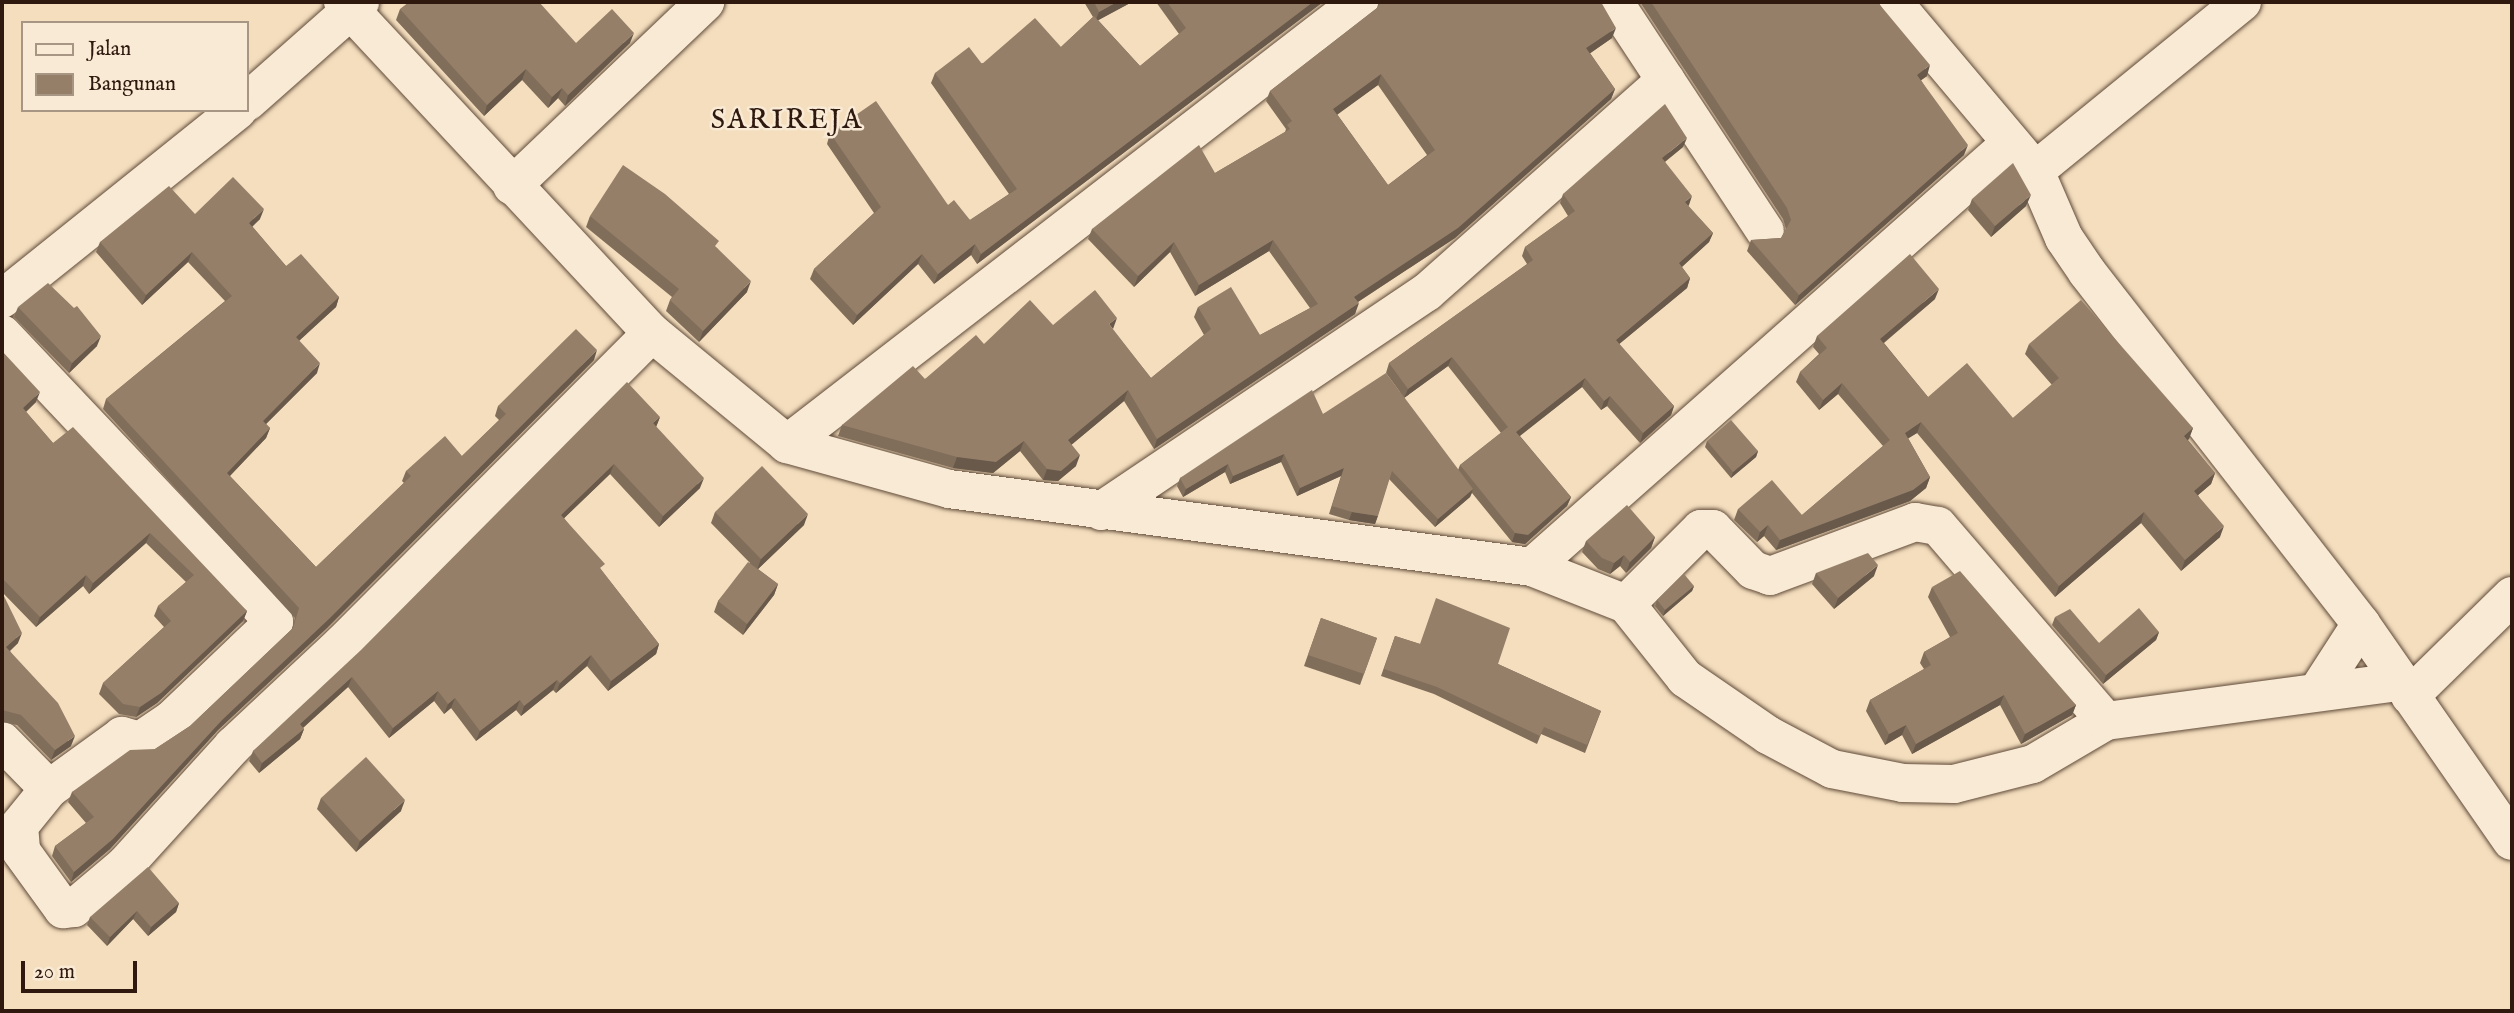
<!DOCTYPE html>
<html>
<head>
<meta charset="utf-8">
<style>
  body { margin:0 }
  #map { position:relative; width:2514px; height:1013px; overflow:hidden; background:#f4debe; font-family:"IM FELL English",serif }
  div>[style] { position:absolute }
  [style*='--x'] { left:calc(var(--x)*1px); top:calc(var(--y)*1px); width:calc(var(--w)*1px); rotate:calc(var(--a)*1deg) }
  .roads { filter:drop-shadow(0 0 2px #604a39) drop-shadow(0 0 2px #604a39) }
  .minor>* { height:38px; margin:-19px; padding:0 19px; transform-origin:19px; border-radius:19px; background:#f8ead5 }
  .wall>* { inset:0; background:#806d5a }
  .shaded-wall>* { inset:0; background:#68594a }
  .building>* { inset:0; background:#957f69 }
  span { translate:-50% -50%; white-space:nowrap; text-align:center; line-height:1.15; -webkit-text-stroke:5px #f8ead5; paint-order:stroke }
  .quarter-label { font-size:28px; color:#2f180d; letter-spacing:2px }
  .frame { position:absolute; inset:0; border:4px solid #2f180d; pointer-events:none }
  .legend { position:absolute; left:21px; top:21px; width:228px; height:91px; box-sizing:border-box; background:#f8ead5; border:2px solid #a89685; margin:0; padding:9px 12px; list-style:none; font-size:21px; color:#2f180d }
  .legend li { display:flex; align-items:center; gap:14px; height:35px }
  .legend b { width:35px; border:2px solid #a89685 }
  .scale { position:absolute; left:21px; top:961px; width:116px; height:32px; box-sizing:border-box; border:4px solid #2f180d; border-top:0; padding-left:9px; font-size:21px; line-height:24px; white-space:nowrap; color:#2f180d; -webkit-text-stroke:5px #f8ead5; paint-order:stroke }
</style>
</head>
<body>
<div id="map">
  <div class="roads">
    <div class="minor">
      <i style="--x:343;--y:2;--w:453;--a:47"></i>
      <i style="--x:652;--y:333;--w:175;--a:39.4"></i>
      <i style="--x:787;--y:444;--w:168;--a:15.5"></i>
      <i style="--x:949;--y:489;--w:588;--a:7.62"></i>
      <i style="--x:1532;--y:567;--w:101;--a:21.5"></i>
      <i style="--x:1626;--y:604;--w:95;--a:51.4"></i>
      <i style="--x:1685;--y:678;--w:101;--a:34.5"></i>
      <i style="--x:1768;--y:735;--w:72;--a:28"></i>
      <i style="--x:1832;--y:769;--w:72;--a:11.2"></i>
      <i style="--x:1903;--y:783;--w:51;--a:1.1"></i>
      <i style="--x:1954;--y:784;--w:81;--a:-14.2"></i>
      <i style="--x:2033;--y:764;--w:85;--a:-30.5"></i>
      <i style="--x:2106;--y:721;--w:297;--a:-7.6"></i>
      <i style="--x:1614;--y:2;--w:274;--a:56.6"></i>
      <i style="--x:1893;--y:2;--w:208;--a:49.9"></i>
      <i style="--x:2242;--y:2;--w:267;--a:140.8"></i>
      <i style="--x:2035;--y:171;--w:73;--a:66.6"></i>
      <i style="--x:2064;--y:238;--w:41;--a:55.9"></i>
      <i style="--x:2087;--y:272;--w:446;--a:52.1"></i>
      <i style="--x:2361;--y:624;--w:264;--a:55.2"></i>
      <i style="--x:247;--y:102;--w:151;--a:-41.5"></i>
      <i style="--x:512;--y:186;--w:267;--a:-43.6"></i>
      <i style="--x:2;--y:299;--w:302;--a:-38.7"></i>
      <i style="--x:2;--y:334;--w:396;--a:46.6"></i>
      <i style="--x:274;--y:622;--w:142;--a:136.4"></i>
      <i style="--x:171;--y:720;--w:37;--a:146"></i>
      <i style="--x:140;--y:741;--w:19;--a:-164"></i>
      <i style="--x:122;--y:736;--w:90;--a:144"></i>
      <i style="--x:787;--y:444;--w:723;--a:-37.69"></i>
      <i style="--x:1101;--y:511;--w:393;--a:-33.9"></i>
      <i style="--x:1427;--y:292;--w:319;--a:-41.6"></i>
      <i style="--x:1532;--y:567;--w:640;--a:-41.51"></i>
      <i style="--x:1626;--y:604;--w:106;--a:-45"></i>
      <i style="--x:1701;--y:529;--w:12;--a:0"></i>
      <i style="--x:1713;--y:529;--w:57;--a:45.7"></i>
      <i style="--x:1753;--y:570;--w:18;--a:19"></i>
      <i style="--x:1770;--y:576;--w:155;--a:-20.4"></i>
      <i style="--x:1915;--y:522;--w:23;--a:10"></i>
      <i style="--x:1938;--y:526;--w:257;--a:49.3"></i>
      <i style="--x:2317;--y:692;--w:81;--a:-57.1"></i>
      <i style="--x:2410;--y:696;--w:143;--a:-44.4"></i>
      <i style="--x:2;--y:741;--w:67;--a:45.6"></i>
      <i style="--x:49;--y:789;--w:48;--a:129"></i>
      <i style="--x:19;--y:826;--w:25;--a:85"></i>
      <i style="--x:21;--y:851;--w:72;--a:54.1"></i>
      <i style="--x:63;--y:909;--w:11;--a:-5"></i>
      <i style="--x:74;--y:908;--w:67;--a:-40.1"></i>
      <i style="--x:125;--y:865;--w:161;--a:-47.8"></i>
      <i style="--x:233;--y:746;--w:149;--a:-43.1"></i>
      <i style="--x:342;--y:644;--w:439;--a:-45.1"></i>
    </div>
  </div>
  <div class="wall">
    <i style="clip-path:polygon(1084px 2px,1132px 2px,1098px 20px,1140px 66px,1179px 34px,1156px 2px,1323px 2px,977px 264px,971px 255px,934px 284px,918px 264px,853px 325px,810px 279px,814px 269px,874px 213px,827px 144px,830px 133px,948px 205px,970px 220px,1009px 194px,931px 83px,935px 73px,1061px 47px,1093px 17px)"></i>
    <i style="clip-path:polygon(evenodd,1378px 2px,1601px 2px,1612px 38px,1590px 53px,1615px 89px,1611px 99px,1455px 238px,1358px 302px,1355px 314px,1154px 449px,1124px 401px,1071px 445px,1076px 466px,1058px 481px,1043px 480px,1020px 451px,993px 473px,953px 468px,838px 436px,842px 425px,925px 379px,984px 344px,1053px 325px,1112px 329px,1151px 378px,1204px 335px,1194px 317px,1198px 307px,1260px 335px,1310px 308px,1269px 251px,1195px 296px,1170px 252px,1134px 287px,1088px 239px,1092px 229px,1215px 173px,1285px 132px,1286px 129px,1266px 101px,1270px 91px,1377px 8px,1379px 5px,1378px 2px,1378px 85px,1427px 155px,1388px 185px,1337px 114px,1378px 85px)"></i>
    <i style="clip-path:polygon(1640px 2px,1879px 2px,1880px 5px,1927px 76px,1921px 80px,1964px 155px,1795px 305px,1747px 251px,1751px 240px,1781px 238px,1786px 229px,1783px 219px)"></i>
    <i style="clip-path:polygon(400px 9px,576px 43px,630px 43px,565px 106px,558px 98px,548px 108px,522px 80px,484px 116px,396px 20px)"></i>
    <i style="clip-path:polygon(evenodd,1683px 147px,1665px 162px,1689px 205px,1688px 206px,1713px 233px,1709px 242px,1682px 267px,1690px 278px,1687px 288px,1619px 344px,1674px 406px,1671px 415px,1640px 443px,1607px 406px,1601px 410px,1582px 387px,1520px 436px,1571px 497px,1567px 506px,1525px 544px,1512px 542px,1472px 493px,1470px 497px,1435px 527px,1389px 479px,1375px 524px,1349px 520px,1329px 514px,1341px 476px,1297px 496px,1281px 462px,1230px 484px,1225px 472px,1183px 497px,1177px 486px,1180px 478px,1323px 414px,1400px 392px,1386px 373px,1389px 363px,1527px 264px,1522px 256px,1525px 247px,1568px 216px,1560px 203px,1563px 194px,1683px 147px,1448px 366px,1501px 433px,1460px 465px,1458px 470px,1404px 398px,1448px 366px)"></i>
    <i style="clip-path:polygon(1972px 199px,2026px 206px,1991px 237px,1968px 210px)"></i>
    <i style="clip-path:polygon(195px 214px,260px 219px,252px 226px,286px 266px,339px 297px,336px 307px,299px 341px,317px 373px,266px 424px,270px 428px,266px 438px,230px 476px,316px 567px,404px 483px,402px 481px,406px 471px,462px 456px,499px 420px,495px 416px,498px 406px,594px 360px,327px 628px,218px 730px,110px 849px,71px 882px,52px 856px,55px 846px,86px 823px,68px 802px,72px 792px,155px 749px,190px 726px,292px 629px,295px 618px,103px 409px,106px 399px,225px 301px,188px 262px,142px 305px,96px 252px,100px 242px)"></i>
    <i style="clip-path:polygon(590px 216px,717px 248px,747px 292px,699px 342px,666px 311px,670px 300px,672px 297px,586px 227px)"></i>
    <i style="clip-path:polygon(1935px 299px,1884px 343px,1928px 397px,2013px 418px,2052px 385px,2025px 354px,2029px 344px,2193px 428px,2188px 440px,2215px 473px,2211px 484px,2198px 495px,2220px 537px,2181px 571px,2141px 523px,2055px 597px,1917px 433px,1908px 438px,1930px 477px,1926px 488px,1910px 501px,1776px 550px,1764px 536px,1757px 542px,1734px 520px,1738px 509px,1802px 515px,1883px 446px,1838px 394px,1819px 410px,1796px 382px,1800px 372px,1819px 354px,1813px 347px,1817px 336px)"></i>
    <i style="clip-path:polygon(18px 307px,97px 346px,69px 373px,14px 317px)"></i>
    <i style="clip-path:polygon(2px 351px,36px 402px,26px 412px,53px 443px,247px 611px,243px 621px,157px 703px,136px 717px,119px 714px,99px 694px,103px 683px,164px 627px,154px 616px,158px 606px,186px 582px,146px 543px,89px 594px,83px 586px,36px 627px,2px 592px)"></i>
    <i style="clip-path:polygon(660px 417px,656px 427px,700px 488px,659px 527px,610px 474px,564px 518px,602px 571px,659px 644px,656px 654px,608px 691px,587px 666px,556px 693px,553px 690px,521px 716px,516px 710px,476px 741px,451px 708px,444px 714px,434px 701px,389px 738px,348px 687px,303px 728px,304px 729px,300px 739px,259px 773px,249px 761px,253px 751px)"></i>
    <i style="clip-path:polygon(1707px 441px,1758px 451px,1756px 457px,1731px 478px,1705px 447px)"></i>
    <i style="clip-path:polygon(715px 512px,804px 525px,758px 569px,778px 584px,774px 595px,743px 635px,714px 612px,718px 601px,750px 563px,711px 523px)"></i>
    <i style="clip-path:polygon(1655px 537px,1651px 548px,1626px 573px,1620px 566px,1610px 574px,1598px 569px,1582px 552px,1586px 541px)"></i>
    <i style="clip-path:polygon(1816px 573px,1874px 576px,1834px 609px,1812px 584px)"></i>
    <i style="clip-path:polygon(1694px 586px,1692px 591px,1663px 616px,1655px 606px,1657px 600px)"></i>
    <i style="clip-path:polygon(1932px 587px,2076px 705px,2072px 715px,2021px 744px,2000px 705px,1912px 754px,1902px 735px,1885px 745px,1866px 711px,1870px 700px,1924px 669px,1920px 663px,1924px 652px,1950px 637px,1928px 597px)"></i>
    <i style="clip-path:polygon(2px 592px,18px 643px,10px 651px,71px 746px,51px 760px,17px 725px,2px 722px)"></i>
    <i style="clip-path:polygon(2055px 617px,2099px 643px,2159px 632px,2156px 640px,2103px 684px,2052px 625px)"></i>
    <i style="clip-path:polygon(1321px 618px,1377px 638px,1360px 685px,1304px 666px)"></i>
    <i style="clip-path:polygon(1395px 636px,1420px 644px,1498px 664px,1601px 711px,1585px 753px,1541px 734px,1537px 744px,1434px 694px,1381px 676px)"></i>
    <i style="clip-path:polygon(321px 798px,401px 811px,356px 852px,317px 809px)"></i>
    <i style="clip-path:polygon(179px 903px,176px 912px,148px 936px,133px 919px,107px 946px,87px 925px,90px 917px)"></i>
  </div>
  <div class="shaded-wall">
    <i style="clip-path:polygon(1117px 2px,1132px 2px,1095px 22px,1099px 12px)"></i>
    <i style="clip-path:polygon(1313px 2px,1323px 2px,977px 264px,981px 254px)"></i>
    <i style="clip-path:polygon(1616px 28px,1612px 38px,1582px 59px,1586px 48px)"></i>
    <i style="clip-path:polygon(634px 33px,630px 43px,565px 106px,568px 95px)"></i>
    <i style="clip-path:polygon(1930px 65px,1927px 76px,1913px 86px,1917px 75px)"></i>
    <i style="clip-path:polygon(526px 69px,522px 80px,484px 116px,487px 105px)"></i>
    <i style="clip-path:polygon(1381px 74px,1378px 85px,1330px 120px,1333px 109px)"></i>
    <i style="clip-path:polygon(562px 88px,558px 98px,548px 108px,552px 97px)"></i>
    <i style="clip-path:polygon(1615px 89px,1611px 99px,1455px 238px,1350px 307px,1354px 297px)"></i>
    <i style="clip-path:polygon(1687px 138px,1683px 147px,1658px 167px,1662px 158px)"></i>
    <i style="clip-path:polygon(1968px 145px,1964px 155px,1795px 305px,1799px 295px)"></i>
    <i style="clip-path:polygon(2031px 195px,2026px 206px,1991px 237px,1995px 226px)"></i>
    <i style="clip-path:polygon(1692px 196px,1689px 205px,1681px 212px,1685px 202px)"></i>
    <i style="clip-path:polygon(264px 209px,260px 219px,246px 233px,249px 223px)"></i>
    <i style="clip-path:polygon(1713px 233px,1709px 242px,1675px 273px,1679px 263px)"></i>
    <i style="clip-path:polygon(1273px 240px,1269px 251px,1195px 296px,1199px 285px)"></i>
    <i style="clip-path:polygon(1174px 242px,1170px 252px,1134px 287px,1138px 276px)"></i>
    <i style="clip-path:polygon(975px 244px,971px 255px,934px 284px,938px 274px)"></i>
    <i style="clip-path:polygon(192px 252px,188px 262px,142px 305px,146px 295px)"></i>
    <i style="clip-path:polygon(922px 254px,918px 264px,853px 325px,857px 315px)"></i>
    <i style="clip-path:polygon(1690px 278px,1687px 288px,1612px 350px,1616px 340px)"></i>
    <i style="clip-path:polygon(751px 281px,747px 292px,699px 342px,703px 331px)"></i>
    <i style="clip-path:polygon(1939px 289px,1935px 299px,1876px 349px,1880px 339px)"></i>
    <i style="clip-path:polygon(339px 297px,336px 307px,292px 347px,296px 337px)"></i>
    <i style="clip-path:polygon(1359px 303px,1355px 314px,1154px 449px,1157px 439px)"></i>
    <i style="clip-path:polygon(1117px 318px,1113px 329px,1109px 324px)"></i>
    <i style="clip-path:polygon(101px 336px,97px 346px,69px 373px,72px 363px)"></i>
    <i style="clip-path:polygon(597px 350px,594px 360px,327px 628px,218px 730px,110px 849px,71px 882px,74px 872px,222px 720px)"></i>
    <i style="clip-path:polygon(1452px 357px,1448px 366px,1404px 398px,1408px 389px)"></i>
    <i style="clip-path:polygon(320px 363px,317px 373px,259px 431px,263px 421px)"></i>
    <i style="clip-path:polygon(1585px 378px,1582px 387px,1513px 441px,1516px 432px)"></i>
    <i style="clip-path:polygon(1842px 383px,1838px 394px,1819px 410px,1823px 400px)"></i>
    <i style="clip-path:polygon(1128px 390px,1124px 401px,1064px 451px,1068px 440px)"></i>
    <i style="clip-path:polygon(40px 392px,36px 402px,19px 418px,23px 408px)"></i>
    <i style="clip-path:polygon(1610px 396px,1607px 406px,1601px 410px,1604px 401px)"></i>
    <i style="clip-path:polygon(1674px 406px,1671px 415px,1640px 443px,1643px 433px)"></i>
    <i style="clip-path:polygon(660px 417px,656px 427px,653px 423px)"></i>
    <i style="clip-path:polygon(1921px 422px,1917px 433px,1901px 443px,1905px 433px)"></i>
    <i style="clip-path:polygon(270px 428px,266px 438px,223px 483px,227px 473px)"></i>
    <i style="clip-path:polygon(2193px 428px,2189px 439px,2180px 447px,2184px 436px)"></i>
    <i style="clip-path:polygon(1024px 441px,1020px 451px,993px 473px,953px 468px,957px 457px)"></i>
    <i style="clip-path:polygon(1758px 451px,1756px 457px,1731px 478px,1733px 472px)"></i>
    <i style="clip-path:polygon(1284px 454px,1281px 462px,1230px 484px,1233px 476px)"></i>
    <i style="clip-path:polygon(1080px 455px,1076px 466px,1058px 481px,1043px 480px,1047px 469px)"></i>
    <i style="clip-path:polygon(614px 464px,610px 474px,557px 525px,561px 515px)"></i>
    <i style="clip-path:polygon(1228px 464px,1225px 472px,1183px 497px,1186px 489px)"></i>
    <i style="clip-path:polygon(1344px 468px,1341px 476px,1297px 496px,1300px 488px)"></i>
    <i style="clip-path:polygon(2215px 473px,2211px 484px,2190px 502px,2194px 491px)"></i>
    <i style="clip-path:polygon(1930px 477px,1926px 488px,1910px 501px,1776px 550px,1780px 540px)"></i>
    <i style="clip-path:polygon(704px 478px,700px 488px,659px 527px,663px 516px)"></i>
    <i style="clip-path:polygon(1473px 489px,1470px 497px,1435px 527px,1438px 519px)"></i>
    <i style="clip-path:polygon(1571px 497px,1567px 506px,1525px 544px,1512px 542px,1515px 533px)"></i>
    <i style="clip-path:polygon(1352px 512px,1378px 516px,1375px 524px,1349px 520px)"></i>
    <i style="clip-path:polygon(2144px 512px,2141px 523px,2055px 597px,2059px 586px)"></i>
    <i style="clip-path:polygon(808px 514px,804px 525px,757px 570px,761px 559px)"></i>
    <i style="clip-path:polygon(1768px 525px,1764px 536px,1757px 542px,1760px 532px)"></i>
    <i style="clip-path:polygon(2224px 526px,2220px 537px,2181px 571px,2185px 560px)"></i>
    <i style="clip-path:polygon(150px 533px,146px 543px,89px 594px,93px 583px)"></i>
    <i style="clip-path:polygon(1655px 537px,1651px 548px,1626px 573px,1630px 562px)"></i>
    <i style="clip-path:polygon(1624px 555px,1620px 566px,1610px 574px,1614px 563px)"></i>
    <i style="clip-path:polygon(1878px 565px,1874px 576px,1834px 609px,1838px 598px)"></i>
    <i style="clip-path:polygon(86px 575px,83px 586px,36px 627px,40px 617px)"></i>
    <i style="clip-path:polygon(778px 584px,774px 595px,743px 635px,747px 624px)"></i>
    <i style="clip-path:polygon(1694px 586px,1692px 591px,1663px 616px,1665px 610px)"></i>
    <i style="clip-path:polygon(247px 611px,243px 621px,157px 703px,136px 717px,140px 707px)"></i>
    <i style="clip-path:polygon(2159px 632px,2156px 640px,2103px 684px,2106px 675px)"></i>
    <i style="clip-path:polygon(22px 633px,18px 643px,3px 657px,6px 647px)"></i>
    <i style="clip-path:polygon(659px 644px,656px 654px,608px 691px,611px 681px)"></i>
    <i style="clip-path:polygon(591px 655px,587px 666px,556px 693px,560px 683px)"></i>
    <i style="clip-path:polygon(352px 677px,348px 687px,296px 734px,300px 724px)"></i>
    <i style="clip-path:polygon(557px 680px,553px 690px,521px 716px,524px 706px)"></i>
    <i style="clip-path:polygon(438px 691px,434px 701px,389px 738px,393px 728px)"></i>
    <i style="clip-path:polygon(2004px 695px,2000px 705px,1912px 754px,1916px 744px)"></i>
    <i style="clip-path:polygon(455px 698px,451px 708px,444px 714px,448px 704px)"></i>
    <i style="clip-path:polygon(520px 700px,516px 710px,476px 741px,480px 731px)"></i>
    <i style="clip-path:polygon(2076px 705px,2072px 715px,2021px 744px,2025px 734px)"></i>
    <i style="clip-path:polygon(1906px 725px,1902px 735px,1885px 745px,1889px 734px)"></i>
    <i style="clip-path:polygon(304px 729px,300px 739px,259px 773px,262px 763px)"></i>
    <i style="clip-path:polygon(75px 736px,71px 746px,51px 760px,55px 750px)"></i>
    <i style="clip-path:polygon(405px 800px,401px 811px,356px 852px,360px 841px)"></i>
    <i style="clip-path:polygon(179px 903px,176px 912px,148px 936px,151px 927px)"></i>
    <i style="clip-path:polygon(137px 911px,133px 919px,107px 946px,110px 937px)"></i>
  </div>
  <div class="building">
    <i style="clip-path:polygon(409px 2px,539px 2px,576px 43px,612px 9px,634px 33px,568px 95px,562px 88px,552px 97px,526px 69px,487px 105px,400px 9px)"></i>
    <i style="clip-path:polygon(1094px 2px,1117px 2px,1099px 12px)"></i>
    <i style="clip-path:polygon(1167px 2px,1313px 2px,981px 254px,975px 244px,938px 274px,922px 254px,857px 315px,814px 269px,881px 207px,830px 133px,876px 101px,948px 205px,954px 200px,970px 220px,1017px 189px,935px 73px,969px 47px,982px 64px,1035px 18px,1061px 47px,1094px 16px,1140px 66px,1186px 28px)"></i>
    <i style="clip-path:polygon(evenodd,1381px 2px,1601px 2px,1616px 28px,1586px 48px,1615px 89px,1458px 228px,1354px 297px,1359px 303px,1157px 439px,1128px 390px,1068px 440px,1080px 455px,1061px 471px,1047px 469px,1024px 441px,996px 462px,957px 457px,842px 425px,913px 366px,925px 379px,976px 335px,984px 344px,1030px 300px,1053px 325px,1095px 290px,1117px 318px,1109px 324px,1151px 378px,1211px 329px,1198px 307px,1231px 287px,1260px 335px,1318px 304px,1273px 240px,1199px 285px,1174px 242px,1138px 276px,1092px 229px,1199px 145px,1215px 173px,1290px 129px,1287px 125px,1292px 121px,1270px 91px,1377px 8px,1381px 2px,1381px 74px,1435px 150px,1388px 185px,1333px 109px,1381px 74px)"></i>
    <i style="clip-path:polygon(1651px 2px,1879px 2px,1880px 5px,1930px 65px,1917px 75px,1968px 145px,1799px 295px,1751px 240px,1781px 238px,1791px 220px,1787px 208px)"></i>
    <i style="clip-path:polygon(1665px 104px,1687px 138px,1662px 158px,1692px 196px,1685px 202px,1713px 233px,1679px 263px,1690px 278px,1616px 340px,1674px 406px,1643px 433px,1610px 396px,1604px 401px,1585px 378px,1516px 432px,1571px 497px,1528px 535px,1515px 533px,1460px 465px,1508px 427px,1452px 357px,1408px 389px,1389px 363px,1533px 260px,1525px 247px,1575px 211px,1563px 194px)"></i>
    <i style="clip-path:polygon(2013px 163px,2031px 195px,1995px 226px,1972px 199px)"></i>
    <i style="clip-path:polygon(623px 165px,665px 194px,719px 241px,715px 246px,751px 281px,703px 331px,670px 300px,679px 289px,590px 216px)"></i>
    <i style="clip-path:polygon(233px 177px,264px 209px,249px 223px,286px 266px,301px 254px,339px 297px,296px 337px,320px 363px,263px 421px,270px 428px,227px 473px,316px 567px,411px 476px,406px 471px,445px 436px,462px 456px,506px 414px,498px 406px,576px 329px,597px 350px,330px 618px,222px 720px,113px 839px,74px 872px,55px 846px,94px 817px,72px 792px,130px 750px,155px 749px,190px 726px,293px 628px,299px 608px,106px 399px,232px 296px,192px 252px,146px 295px,100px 242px,169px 186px,195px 214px)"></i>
    <i style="clip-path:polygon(1910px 254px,1939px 289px,1880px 339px,1928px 397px,1967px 363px,2013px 418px,2059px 378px,2029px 344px,2081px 300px,2193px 428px,2184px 436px,2215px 473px,2194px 491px,2224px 526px,2185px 560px,2144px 512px,2059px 586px,1921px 422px,1905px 433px,1930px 477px,1913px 490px,1780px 540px,1768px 525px,1760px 532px,1738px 509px,1772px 480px,1802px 515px,1890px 440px,1842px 383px,1823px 400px,1800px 372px,1827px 348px,1817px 336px)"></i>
    <i style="clip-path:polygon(48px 283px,74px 308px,77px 306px,101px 336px,72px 363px,18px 307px)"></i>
    <i style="clip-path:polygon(2px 351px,40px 392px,23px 408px,53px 443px,73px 427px,247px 611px,161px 693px,140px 707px,123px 704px,103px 683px,171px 621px,158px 606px,194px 575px,150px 533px,93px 583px,86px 575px,40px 617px,2px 578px)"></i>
    <i style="clip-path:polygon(1386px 373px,1473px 489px,1438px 519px,1392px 471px,1378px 516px,1352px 512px,1332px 506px,1344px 468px,1300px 488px,1284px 454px,1233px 476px,1228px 464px,1186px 489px,1180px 478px,1312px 390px,1323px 414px)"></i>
    <i style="clip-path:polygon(627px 382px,660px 417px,653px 423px,704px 478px,663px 516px,614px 464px,561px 515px,605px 564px,600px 568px,659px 644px,611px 681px,591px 655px,560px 683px,557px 680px,524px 706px,520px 700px,480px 731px,455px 698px,448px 704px,438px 691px,393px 728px,352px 677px,300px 724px,304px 729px,262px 763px,253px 751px,361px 650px)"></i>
    <i style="clip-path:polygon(1731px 420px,1758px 451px,1733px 472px,1707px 441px)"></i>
    <i style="clip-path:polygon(762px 466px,808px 514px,761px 559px,715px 512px)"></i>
    <i style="clip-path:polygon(1627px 505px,1655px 537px,1630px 562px,1624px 555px,1614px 563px,1602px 558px,1586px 541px)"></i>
    <i style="clip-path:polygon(1868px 553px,1878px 565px,1838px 598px,1816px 573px)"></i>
    <i style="clip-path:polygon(748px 562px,778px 584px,747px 624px,718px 601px)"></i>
    <i style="clip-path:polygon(1960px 571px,2076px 705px,2025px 734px,2004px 695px,1916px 744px,1906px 725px,1889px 734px,1870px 700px,1931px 665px,1924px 652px,1958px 633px,1932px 587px)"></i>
    <i style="clip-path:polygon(1684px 574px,1694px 586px,1665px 610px,1657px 600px)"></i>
    <i style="clip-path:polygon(2px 592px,22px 633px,6px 647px,58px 703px,75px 736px,55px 750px,21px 715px,2px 710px)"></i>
    <i style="clip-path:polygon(1436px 598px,1510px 628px,1498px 664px,1601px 711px,1587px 745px,1544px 727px,1540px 736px,1437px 687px,1384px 669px,1395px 636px,1420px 644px)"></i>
    <i style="clip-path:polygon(2139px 608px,2159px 632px,2106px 675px,2055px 617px,2070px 609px,2099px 643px)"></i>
    <i style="clip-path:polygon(1321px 618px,1377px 638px,1364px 674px,1308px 655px)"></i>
    <i style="clip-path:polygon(366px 757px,405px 800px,360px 841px,321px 798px)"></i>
    <i style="clip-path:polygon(148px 867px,179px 903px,151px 927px,137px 911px,110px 937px,90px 917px)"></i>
  </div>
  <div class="quarter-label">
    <span style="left:787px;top:121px">SARIREJA</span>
  </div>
  <div class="frame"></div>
  <ul class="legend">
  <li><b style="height:9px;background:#f8ead5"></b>Jalan</li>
  <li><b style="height:19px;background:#957f69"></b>Bangunan</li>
  </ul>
  <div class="scale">20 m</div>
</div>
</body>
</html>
